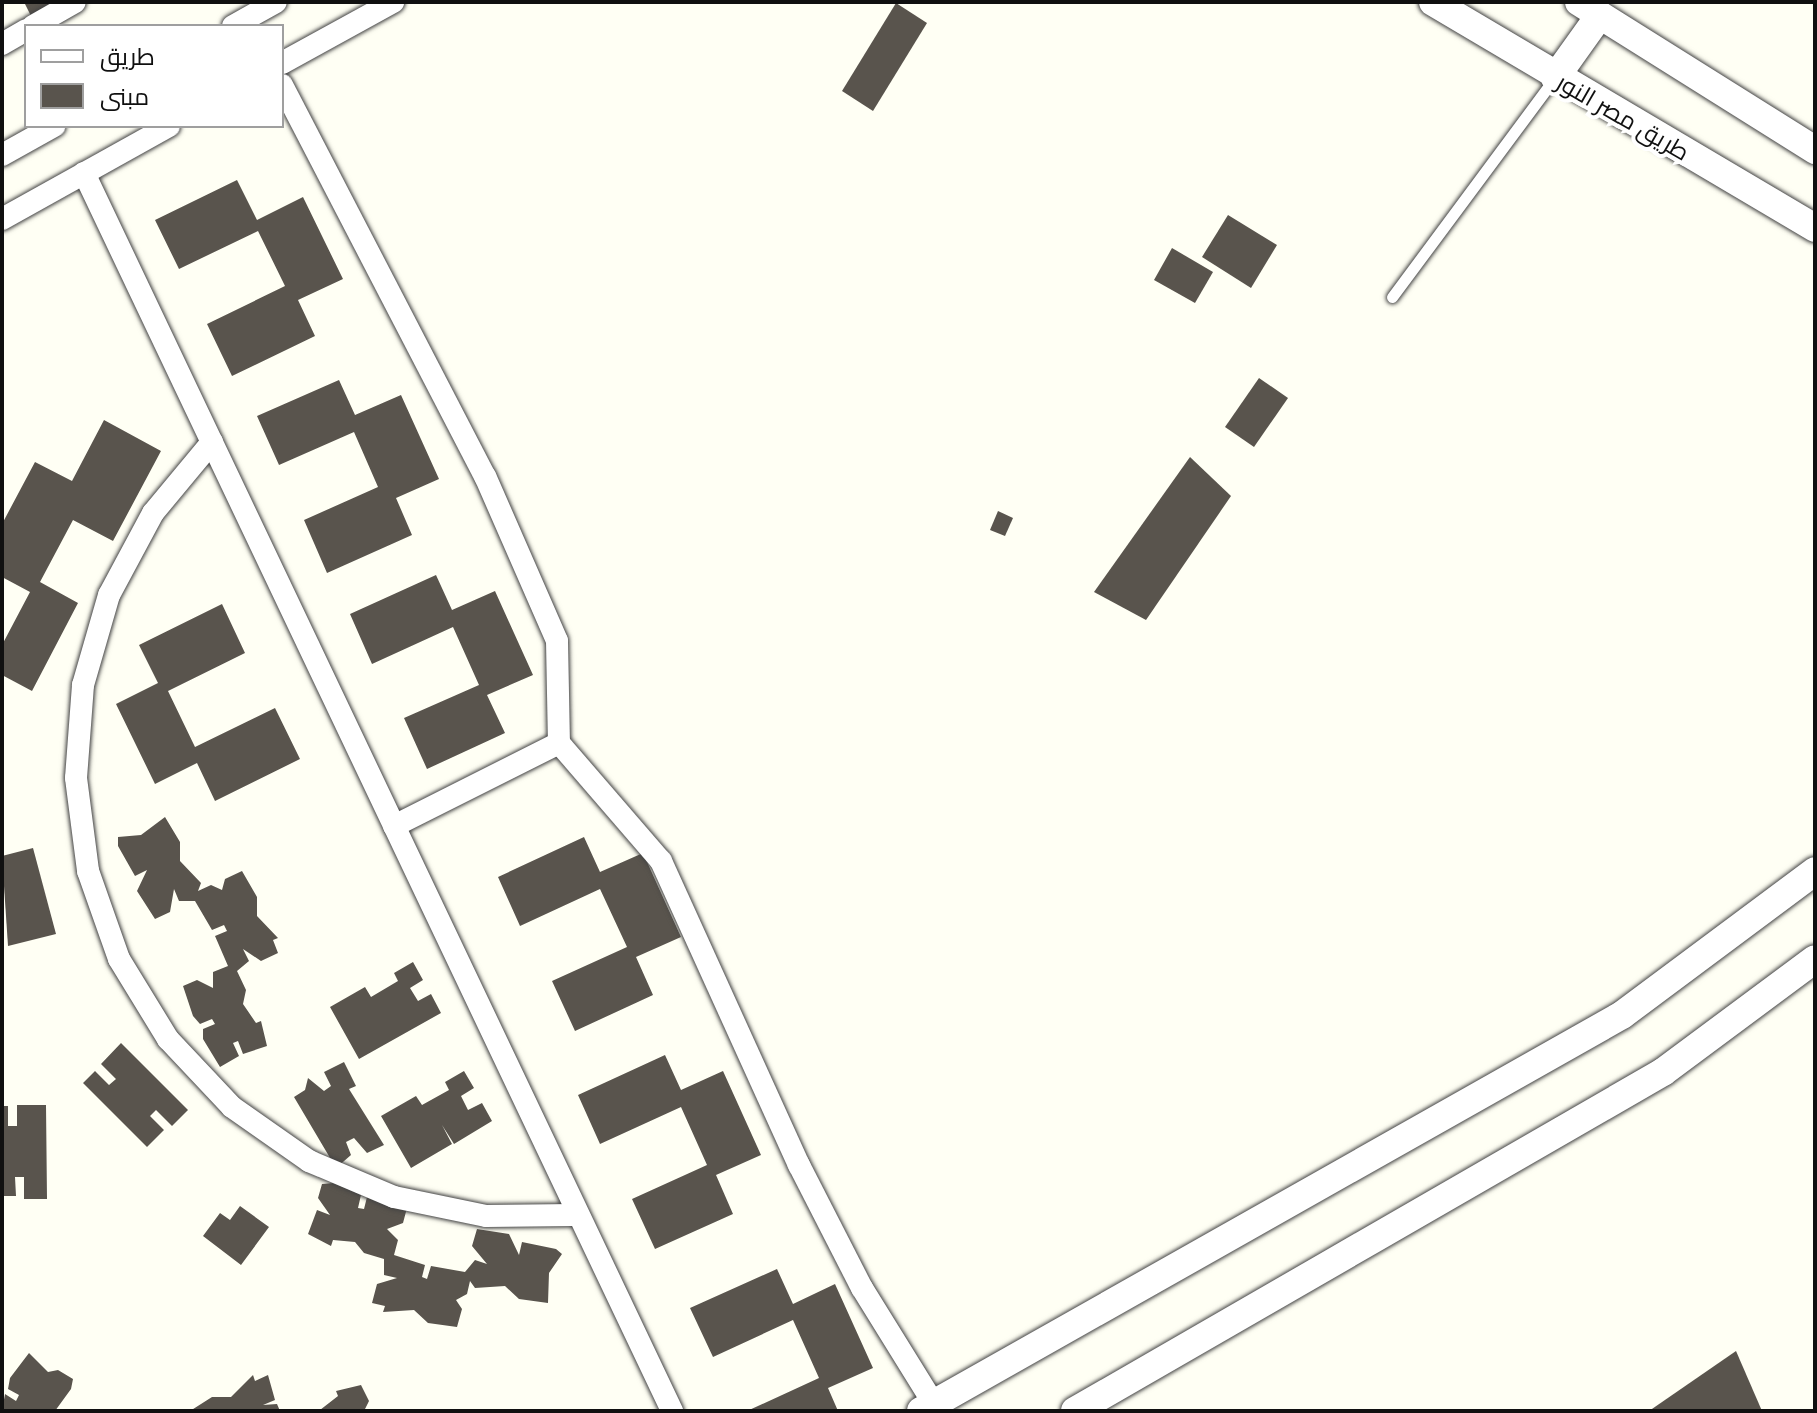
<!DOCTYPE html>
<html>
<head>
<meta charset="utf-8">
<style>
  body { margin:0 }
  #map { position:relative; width:1817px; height:1413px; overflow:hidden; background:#fffff4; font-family:Merriweather,Cairo,serif }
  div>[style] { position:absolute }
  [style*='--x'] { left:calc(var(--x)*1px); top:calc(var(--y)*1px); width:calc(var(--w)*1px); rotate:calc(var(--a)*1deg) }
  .building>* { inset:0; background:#59544d }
  .roads { filter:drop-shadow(0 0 2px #434343) drop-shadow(0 0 2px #434343) }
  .service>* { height:11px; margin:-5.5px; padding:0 5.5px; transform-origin:5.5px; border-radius:5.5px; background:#fff }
  .minor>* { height:22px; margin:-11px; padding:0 11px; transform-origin:11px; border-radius:11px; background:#fff }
  .tertiary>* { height:28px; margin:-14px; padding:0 14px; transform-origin:14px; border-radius:14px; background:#fff }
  span { translate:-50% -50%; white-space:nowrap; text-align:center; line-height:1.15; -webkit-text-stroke:8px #fff; paint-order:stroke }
  .street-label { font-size:24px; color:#101010 }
  .frame { position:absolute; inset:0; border:4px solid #101010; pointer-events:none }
  .legend { position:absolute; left:24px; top:24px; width:260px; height:104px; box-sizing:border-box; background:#fff; border:2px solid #9f9f9f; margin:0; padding:10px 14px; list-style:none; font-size:24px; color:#101010 }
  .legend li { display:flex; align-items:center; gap:16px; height:40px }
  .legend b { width:40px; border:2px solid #9f9f9f }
</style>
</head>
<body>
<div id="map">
  <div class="building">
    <i style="clip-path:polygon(24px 2px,51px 2px,52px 5px,31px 16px)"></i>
    <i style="clip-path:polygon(896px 3px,927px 23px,873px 111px,842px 91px)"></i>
    <i style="clip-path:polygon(237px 180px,257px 220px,303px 197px,343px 279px,298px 300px,315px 336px,232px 376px,207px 324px,285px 286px,258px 231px,179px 269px,155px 220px)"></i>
    <i style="clip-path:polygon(1228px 215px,1277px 245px,1251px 288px,1202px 257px)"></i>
    <i style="clip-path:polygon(1172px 248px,1213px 272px,1195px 303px,1154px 280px)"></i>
    <i style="clip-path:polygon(1259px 378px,1288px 398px,1254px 447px,1225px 427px)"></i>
    <i style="clip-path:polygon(339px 380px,355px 415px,401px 395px,439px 479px,396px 498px,412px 535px,327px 573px,304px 520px,378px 487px,354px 432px,279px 465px,257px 416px)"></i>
    <i style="clip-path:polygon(104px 420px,161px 451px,113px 541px,73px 520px,40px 582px,78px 603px,32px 691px,2px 675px,2px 645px,30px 592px,2px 577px,2px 524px,35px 462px,72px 481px)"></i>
    <i style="clip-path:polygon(1190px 457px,1231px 496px,1146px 620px,1094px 592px)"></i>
    <i style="clip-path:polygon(998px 511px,1013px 518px,1005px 536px,990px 530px)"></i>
    <i style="clip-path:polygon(436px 575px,452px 610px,495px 591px,533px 675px,487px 695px,505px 733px,427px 769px,404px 718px,479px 685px,453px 627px,372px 664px,350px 614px)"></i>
    <i style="clip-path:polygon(222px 604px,245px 653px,168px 691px,195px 747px,275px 708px,300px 759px,215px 801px,197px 763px,155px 784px,116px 704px,158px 683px,139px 645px)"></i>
    <i style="clip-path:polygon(165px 817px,180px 842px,180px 861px,201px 883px,198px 891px,211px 885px,222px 890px,225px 879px,242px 871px,257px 897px,257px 916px,278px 938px,273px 940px,278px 953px,261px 961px,243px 949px,249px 961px,237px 971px,246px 990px,243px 1004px,256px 1023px,261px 1021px,267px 1046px,243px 1054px,238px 1041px,233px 1043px,239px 1056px,220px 1067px,203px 1039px,203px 1029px,215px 1024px,212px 1019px,200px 1024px,193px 1016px,183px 986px,197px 980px,213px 988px,213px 972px,228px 966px,215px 936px,227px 931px,224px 925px,212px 930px,195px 901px,179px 901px,174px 889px,170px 912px,155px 919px,137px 891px,147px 870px,135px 876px,118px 846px,118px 837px,141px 835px)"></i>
    <i style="clip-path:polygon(584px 837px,600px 872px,643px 853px,681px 937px,636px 957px,653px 995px,575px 1031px,552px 981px,627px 947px,600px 889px,520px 926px,498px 877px)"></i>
    <i style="clip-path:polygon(33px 848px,56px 934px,8px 946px,2px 856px)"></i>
    <i style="clip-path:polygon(413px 962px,423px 980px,410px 988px,418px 1001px,431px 994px,441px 1013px,359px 1059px,330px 1007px,365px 987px,371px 997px,398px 981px,394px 973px)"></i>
    <i style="clip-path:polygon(121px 1043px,188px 1110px,172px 1126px,156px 1110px,150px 1116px,164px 1130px,147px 1147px,83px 1083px,95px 1071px,109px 1085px,116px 1079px,101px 1064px)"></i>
    <i style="clip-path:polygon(665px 1055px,681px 1090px,723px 1071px,761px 1155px,716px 1175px,733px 1214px,655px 1249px,632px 1199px,707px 1165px,681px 1107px,600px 1144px,578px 1095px)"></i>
    <i style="clip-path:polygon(344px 1062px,356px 1086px,349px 1089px,384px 1145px,367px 1153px,354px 1138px,346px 1142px,351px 1155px,336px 1168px,294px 1097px,305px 1090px,308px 1078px,324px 1091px,331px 1086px,324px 1072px)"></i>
    <i style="clip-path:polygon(464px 1071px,474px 1088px,461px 1096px,468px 1110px,482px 1103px,492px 1121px,454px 1144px,442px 1125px,452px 1144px,411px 1168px,381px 1116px,416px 1096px,422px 1105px,449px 1090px,445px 1082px)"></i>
    <i style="clip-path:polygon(17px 1105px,46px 1105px,47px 1199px,24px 1199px,24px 1177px,15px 1177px,16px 1196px,2px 1196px,2px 1106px,8px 1106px,8px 1126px,17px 1126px)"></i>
    <i style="clip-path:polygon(334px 1183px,361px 1195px,358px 1208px,364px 1209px,367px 1197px,407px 1208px,403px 1223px,387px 1229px,398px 1240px,394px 1255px,425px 1265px,422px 1277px,427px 1279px,431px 1266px,465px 1272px,475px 1260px,487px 1264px,472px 1246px,477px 1229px,509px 1234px,519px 1255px,522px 1242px,556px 1249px,562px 1254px,549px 1273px,548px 1303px,519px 1299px,505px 1286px,475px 1288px,470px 1281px,467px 1294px,456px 1300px,462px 1309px,457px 1327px,428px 1323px,414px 1310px,383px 1312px,385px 1306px,372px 1303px,377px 1284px,397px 1278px,384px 1275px,384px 1259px,364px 1253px,355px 1242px,333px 1240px,331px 1246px,308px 1234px,317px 1210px,330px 1215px,318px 1198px,322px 1184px)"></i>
    <i style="clip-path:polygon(240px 1206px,269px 1227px,241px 1265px,203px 1236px,220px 1213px,230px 1220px)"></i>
    <i style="clip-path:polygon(777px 1269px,793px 1304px,835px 1284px,873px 1368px,828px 1388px,838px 1411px,747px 1411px,819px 1378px,793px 1320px,713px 1357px,690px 1308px)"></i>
    <i style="clip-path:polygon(1736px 1351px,1762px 1411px,1649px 1411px)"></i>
    <i style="clip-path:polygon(29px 1353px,48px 1372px,58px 1370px,73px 1379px,71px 1389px,55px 1411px,2px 1411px,5px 1394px,16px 1401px,19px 1395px,8px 1389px,10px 1378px)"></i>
    <i style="clip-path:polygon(253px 1375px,255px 1381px,268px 1375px,275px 1400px,263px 1405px,277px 1404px,280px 1411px,190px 1411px,212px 1397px,231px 1397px)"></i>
    <i style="clip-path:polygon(361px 1385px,369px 1401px,364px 1411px,297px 1411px,320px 1410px,338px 1396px,336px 1391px)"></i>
  </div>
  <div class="roads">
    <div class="service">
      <i style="--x:1392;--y:297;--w:272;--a:-53.4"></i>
    </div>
    <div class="minor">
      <i style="--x:33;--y:26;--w:48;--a:-29.7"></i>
      <i style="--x:233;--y:26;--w:49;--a:-29.2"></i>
      <i style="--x:2;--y:44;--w:28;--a:-30"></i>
      <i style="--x:282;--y:63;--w:127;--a:-28.8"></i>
      <i style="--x:282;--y:85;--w:441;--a:62.6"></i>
      <i style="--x:485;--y:476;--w:180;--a:66.4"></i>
      <i style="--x:557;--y:641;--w:102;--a:88.9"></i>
      <i style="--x:559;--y:743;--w:156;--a:49.2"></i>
      <i style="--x:661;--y:861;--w:334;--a:65.6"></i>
      <i style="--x:799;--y:1165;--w:138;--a:62.9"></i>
      <i style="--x:862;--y:1288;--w:137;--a:58.2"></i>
      <i style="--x:2;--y:155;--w:60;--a:-29.1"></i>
      <i style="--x:84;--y:173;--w:1371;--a:64.59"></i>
      <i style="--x:2;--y:219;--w:191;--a:-29.1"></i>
      <i style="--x:212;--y:442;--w:92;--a:129.7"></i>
      <i style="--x:153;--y:513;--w:93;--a:118.2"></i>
      <i style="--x:109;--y:595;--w:94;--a:106.1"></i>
      <i style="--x:83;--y:685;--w:93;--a:94.3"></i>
      <i style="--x:76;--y:778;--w:94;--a:82.6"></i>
      <i style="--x:88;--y:871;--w:93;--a:70.6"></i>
      <i style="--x:119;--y:959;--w:94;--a:58.5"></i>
      <i style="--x:168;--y:1039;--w:93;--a:46.7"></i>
      <i style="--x:232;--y:1107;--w:94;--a:35"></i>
      <i style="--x:309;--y:1161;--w:92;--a:23"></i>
      <i style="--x:394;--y:1197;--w:94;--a:11.7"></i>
      <i style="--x:486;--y:1216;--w:92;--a:-0.6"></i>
      <i style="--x:394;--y:826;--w:185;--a:-26.7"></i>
    </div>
    <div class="tertiary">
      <i style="--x:1433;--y:2;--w:444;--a:30.6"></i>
      <i style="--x:1579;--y:2;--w:279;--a:32.1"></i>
      <i style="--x:1555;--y:78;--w:77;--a:-54.5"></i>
      <i style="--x:921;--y:1411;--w:805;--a:-29.46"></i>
      <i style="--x:1622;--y:1015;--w:241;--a:-36.7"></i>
      <i style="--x:1075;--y:1411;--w:679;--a:-29.96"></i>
      <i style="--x:1663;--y:1072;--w:189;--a:-36.6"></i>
    </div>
  </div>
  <div class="street-label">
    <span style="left:1623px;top:117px;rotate:30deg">طريق مصر النور</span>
  </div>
  <div class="frame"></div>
  <ul class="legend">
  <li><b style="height:10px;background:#fff"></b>طريق</li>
  <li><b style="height:22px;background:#59544d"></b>مبنى</li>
  </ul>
</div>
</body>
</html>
